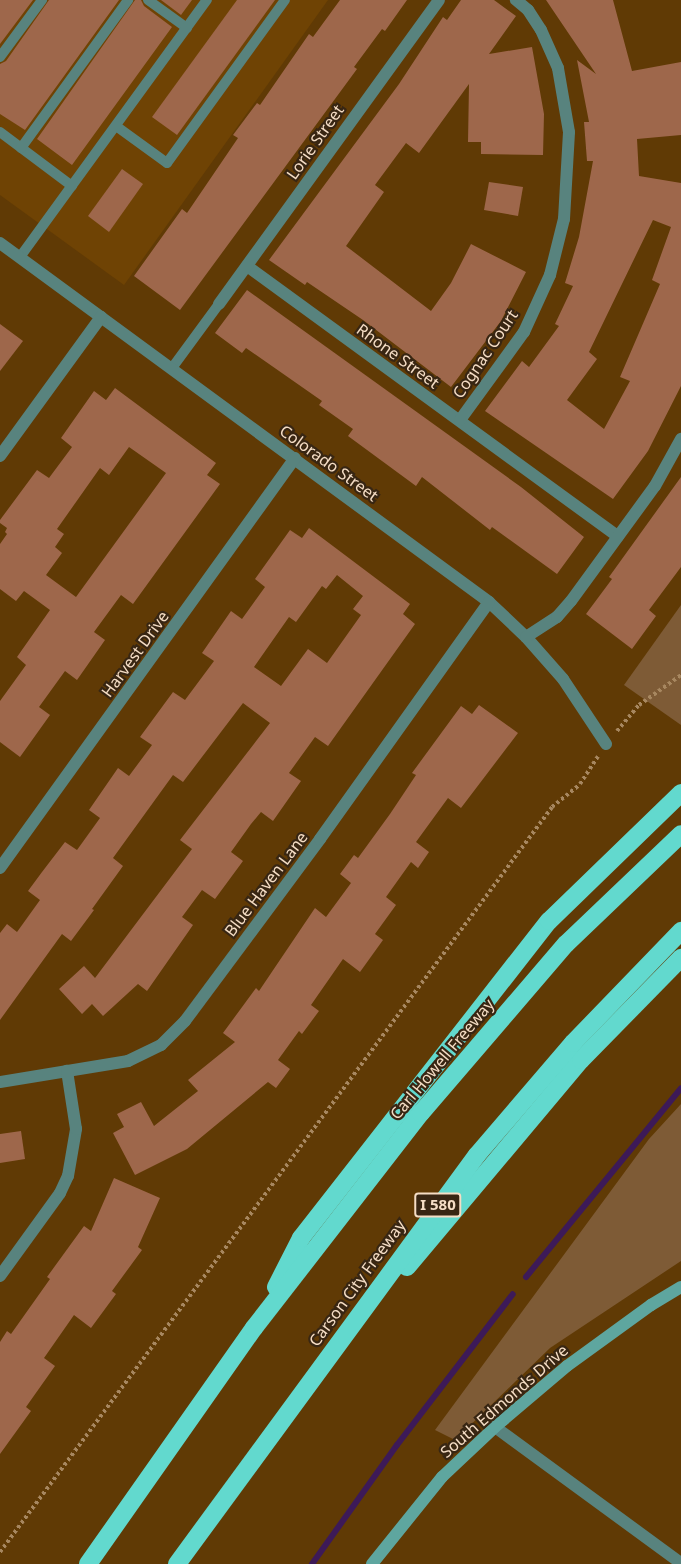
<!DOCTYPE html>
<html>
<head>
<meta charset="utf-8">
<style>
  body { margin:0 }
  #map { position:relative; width:681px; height:1564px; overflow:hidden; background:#603a05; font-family:"Noto Sans",sans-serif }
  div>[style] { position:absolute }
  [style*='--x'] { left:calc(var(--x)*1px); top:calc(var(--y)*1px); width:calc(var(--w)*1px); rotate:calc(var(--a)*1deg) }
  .built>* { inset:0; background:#6f4304 }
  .green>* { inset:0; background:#7e5b36 }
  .stream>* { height:6px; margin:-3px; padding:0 3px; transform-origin:3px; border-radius:3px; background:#3d1a58 }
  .building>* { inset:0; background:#9e674b }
  .path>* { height:4px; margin-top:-2px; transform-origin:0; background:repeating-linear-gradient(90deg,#a78760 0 3px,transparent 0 6px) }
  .lane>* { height:10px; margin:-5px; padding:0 5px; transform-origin:5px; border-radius:5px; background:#58837e }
  .street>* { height:12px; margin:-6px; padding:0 6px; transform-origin:6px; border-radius:6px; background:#58837e }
  .secondary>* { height:12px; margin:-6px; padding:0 6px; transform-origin:6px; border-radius:6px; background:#5ea69f }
  .highway>* { height:18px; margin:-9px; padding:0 9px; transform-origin:9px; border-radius:9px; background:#62d9ce }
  span { translate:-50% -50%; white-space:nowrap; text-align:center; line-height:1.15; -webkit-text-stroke:4.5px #382613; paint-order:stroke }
  .shield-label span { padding:2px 4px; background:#382613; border:2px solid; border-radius:4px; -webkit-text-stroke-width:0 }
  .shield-label { font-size:15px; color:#f5ddc5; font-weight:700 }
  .street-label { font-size:16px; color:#f5ddc5 }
</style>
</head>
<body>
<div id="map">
  <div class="built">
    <i style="clip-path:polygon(0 0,328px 0,124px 285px,0 195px)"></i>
  </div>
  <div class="green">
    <i style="clip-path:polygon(681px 605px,681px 725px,624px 685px)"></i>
    <i style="clip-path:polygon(681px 1104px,681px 1261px,550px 1348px,455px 1440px,435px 1430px,649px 1139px)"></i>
  </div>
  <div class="stream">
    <i style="--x:526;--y:1277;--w:244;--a:-50.6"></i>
    <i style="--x:312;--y:1564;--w:146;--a:-54.5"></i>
    <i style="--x:397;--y:1445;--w:190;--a:-52.5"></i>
  </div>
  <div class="building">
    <i style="clip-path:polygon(0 0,33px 0,0 44px)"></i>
    <i style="clip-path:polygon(49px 0,119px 0,25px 130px,0 114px,0 64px,6px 61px)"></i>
    <i style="clip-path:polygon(135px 0,141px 0,144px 6px,172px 27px,72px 165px,37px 139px)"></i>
    <i style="clip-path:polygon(161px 0,192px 0,181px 15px)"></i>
    <i style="clip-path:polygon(237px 0,275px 0,177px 135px,152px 117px)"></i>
    <i style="clip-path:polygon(340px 0,407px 0,385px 31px,382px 29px,354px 67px,357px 69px,180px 310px,134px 276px,182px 209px,187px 213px,238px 138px,233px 135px,257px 103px,260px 105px,309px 34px,313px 37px)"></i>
    <i style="clip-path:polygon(461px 0,494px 0,516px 16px,489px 54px,532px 47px,544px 114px,543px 155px,481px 154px,481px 142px,468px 142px,469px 84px,419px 153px,406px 143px,375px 185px,384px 192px,346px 246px,431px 311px,451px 283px,471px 244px,526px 272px,501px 321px,451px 387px,363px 320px,307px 282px,305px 285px,269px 260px,399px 84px,443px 17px,447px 20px)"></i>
    <i style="clip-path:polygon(evenodd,546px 0,613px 0,632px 71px,681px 62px,681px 135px,637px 139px,639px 176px,681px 183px,681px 386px,648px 451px,613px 499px,485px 411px,522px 361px,529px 367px,559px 326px,555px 324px,573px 286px,565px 283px,579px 237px,593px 161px,587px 161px,584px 122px,589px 122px,577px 60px,596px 74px,546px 0,653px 220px,671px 227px,652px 280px,660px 284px,620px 377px,630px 381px,604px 429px,567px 400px,597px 359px,589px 352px,653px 220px)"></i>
    <i style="clip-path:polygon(122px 169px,143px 184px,109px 232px,88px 216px)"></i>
    <i style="clip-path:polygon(489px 182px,523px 187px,518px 216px,484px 210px)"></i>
    <i style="clip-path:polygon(247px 290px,521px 487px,584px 537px,557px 574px,492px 527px,490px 530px,422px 477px,416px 486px,348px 436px,353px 429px,319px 405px,322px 401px,246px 348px,242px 353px,215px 333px)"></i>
    <i style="clip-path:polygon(0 324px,23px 341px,0 371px)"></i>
    <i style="clip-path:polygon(evenodd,115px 388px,216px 463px,207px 475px,220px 484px,133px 604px,121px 595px,94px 632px,105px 640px,77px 680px,65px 671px,39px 707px,50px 715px,20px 757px,0 742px,0 701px,26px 665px,17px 657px,50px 610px,24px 591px,16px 601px,0 589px,0 544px,7px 534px,5px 532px,7px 528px,0 523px,0 520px,37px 470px,49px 478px,72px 447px,61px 438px,94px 391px,106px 400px,115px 388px,129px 447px,166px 473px,76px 597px,46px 575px,62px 553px,55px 547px,64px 534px,57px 529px,100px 468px,109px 475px,129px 447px)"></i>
    <i style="clip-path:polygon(681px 477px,681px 567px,649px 610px,656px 616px,632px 649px,586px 614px,612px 579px,609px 577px)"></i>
    <i style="clip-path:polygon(evenodd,309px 528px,410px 604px,403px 614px,415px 624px,328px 746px,315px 737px,289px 773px,301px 781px,273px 821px,261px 812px,251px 824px,231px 852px,243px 861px,215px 899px,202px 890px,182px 917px,193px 925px,147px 991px,138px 984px,103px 1016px,92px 1004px,82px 1014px,59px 989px,84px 966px,95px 978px,192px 849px,180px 840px,270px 723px,243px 703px,183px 782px,173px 775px,113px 858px,123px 866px,92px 909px,94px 910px,71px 941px,62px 934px,0 1020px,0 933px,7px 924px,17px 932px,40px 900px,28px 891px,42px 872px,65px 842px,77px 850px,100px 818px,89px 810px,118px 768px,129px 776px,152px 745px,140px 737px,173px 692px,185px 700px,214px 661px,202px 653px,231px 611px,242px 619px,265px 587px,255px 579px,290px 530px,302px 538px,309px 528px,337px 575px,363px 596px,353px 609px,361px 615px,327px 663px,308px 649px,281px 686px,254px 667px,289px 617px,296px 622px,322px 586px,326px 589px,337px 575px)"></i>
    <i style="clip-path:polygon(479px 705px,518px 733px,461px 808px,448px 798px,416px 842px,429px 852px,418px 868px,411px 862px,386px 897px,396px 905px,375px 934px,383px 940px,360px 972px,343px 959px,311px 1005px,319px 1011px,302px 1034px,299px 1031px,278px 1060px,290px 1069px,276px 1088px,268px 1082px,187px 1149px,135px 1175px,113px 1133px,124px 1127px,117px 1114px,141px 1102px,154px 1126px,198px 1091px,188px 1080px,235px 1042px,223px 1033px,256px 988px,259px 991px,315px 908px,326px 917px,351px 883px,340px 874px,354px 855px,358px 858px,390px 814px,416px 775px,412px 773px,461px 706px,472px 714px)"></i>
    <i style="clip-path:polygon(21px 1131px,25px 1159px,0 1163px,0 1134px)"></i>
    <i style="clip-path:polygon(114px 1178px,160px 1198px,138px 1247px,142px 1250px,112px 1291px,116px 1294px,91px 1328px,74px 1315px,44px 1358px,55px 1366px,26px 1407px,31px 1411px,0 1454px,0 1342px,7px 1331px,11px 1334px,50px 1279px,47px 1277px,84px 1226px,91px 1231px)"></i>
  </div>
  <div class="path">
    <i style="--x:617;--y:731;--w:34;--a:-50"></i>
    <i style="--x:639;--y:705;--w:52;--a:-35.5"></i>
    <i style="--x:0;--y:1552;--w:927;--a:-53.46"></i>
    <i style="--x:552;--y:807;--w:36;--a:-39"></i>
    <i style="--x:580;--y:784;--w:33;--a:-57"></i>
  </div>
  <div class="lane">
    <i style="--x:148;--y:0;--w:48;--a:35.7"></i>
    <i style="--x:0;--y:57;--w:71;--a:-53.6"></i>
    <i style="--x:116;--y:126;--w:63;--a:36"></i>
    <i style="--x:167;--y:163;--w:201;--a:-54.1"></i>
    <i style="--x:0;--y:132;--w:90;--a:36.9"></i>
    <i style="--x:21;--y:148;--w:183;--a:-54.1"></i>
    <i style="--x:20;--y:257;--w:318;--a:-54"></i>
    <i style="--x:172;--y:368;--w:79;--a:-53.7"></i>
  </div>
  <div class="street">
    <i style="--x:0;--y:243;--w:607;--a:36.28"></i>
    <i style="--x:489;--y:602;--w:51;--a:43.4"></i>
    <i style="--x:526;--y:637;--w:56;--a:48.6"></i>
    <i style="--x:563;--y:679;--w:78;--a:56.5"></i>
    <i style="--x:247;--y:266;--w:459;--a:36.1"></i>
    <i style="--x:219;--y:304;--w:375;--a:-54.1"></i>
    <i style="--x:460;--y:420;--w:109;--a:-54"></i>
    <i style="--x:524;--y:332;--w:63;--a:-65.5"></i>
    <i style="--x:550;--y:275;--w:58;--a:-76"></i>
    <i style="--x:564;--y:219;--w:87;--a:-86.7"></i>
    <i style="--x:569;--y:132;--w:65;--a:-99.8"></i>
    <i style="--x:558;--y:68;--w:42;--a:-114.1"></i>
    <i style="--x:541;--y:30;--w:24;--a:-123"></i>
    <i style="--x:528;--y:10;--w:16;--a:-140"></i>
    <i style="--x:0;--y:456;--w:172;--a:-54"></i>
    <i style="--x:526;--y:637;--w:37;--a:-33"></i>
    <i style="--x:557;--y:617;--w:21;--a:-49"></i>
    <i style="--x:571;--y:601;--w:142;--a:-53.9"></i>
    <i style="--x:655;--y:486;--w:54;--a:-61"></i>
    <i style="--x:0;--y:868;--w:505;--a:-54.26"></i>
    <i style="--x:0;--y:1082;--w:130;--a:-9.3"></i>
    <i style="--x:128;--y:1061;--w:37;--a:-26"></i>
    <i style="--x:161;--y:1045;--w:34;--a:-45"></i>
    <i style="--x:185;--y:1021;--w:227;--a:-53.4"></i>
    <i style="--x:320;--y:839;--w:291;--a:-54.5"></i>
    <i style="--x:0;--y:1276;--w:102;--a:-54.1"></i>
    <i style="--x:60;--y:1193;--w:19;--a:-65"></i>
    <i style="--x:68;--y:1176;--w:48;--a:-80.3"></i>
    <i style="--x:76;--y:1129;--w:59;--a:-98.8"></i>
    <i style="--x:495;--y:1427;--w:230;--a:36.2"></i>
  </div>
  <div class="secondary">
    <i style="--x:372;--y:1564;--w:112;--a:-51.2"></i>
    <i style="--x:442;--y:1477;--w:73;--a:-43.3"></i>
    <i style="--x:495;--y:1427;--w:94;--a:-40.3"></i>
    <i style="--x:567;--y:1366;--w:104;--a:-36"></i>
    <i style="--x:651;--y:1305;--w:35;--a:-31"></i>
  </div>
  <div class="highway">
    <i style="--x:407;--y:1267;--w:270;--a:-50"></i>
    <i style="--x:581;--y:1060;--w:143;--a:-45.6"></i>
    <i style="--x:276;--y:1287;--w:55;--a:-63"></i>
    <i style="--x:301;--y:1238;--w:402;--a:-52"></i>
    <i style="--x:549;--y:921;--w:184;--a:-44.1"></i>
    <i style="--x:88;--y:1564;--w:289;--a:-54.9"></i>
    <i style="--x:254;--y:1328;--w:272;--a:-52.2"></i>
    <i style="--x:421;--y:1113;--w:223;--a:-49.4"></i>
    <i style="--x:566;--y:944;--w:159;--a:-43.7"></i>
    <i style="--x:177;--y:1564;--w:507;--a:-53.74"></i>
    <i style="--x:477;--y:1155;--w:148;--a:-49.4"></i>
    <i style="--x:573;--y:1043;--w:156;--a:-46"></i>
  </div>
  <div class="shield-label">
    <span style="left:438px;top:1205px">I 580</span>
  </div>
  <div class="street-label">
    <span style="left:315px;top:142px;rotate:-55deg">Lorie Street</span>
    <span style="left:485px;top:354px;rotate:-56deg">Cognac Court</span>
    <span style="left:398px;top:356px;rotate:36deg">Rhone Street</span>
    <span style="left:329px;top:463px;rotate:36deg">Colorado Street</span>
    <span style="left:135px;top:654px;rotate:-54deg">Harvest Drive</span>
    <span style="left:266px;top:884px;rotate:-53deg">Blue Haven Lane</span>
    <span style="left:442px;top:1059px;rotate:-50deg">Carl Howell Freeway</span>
    <span style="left:357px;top:1283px;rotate:-54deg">Carson City Freeway</span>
    <span style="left:504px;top:1401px;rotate:-41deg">South Edmonds Drive</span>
  </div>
</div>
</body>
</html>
